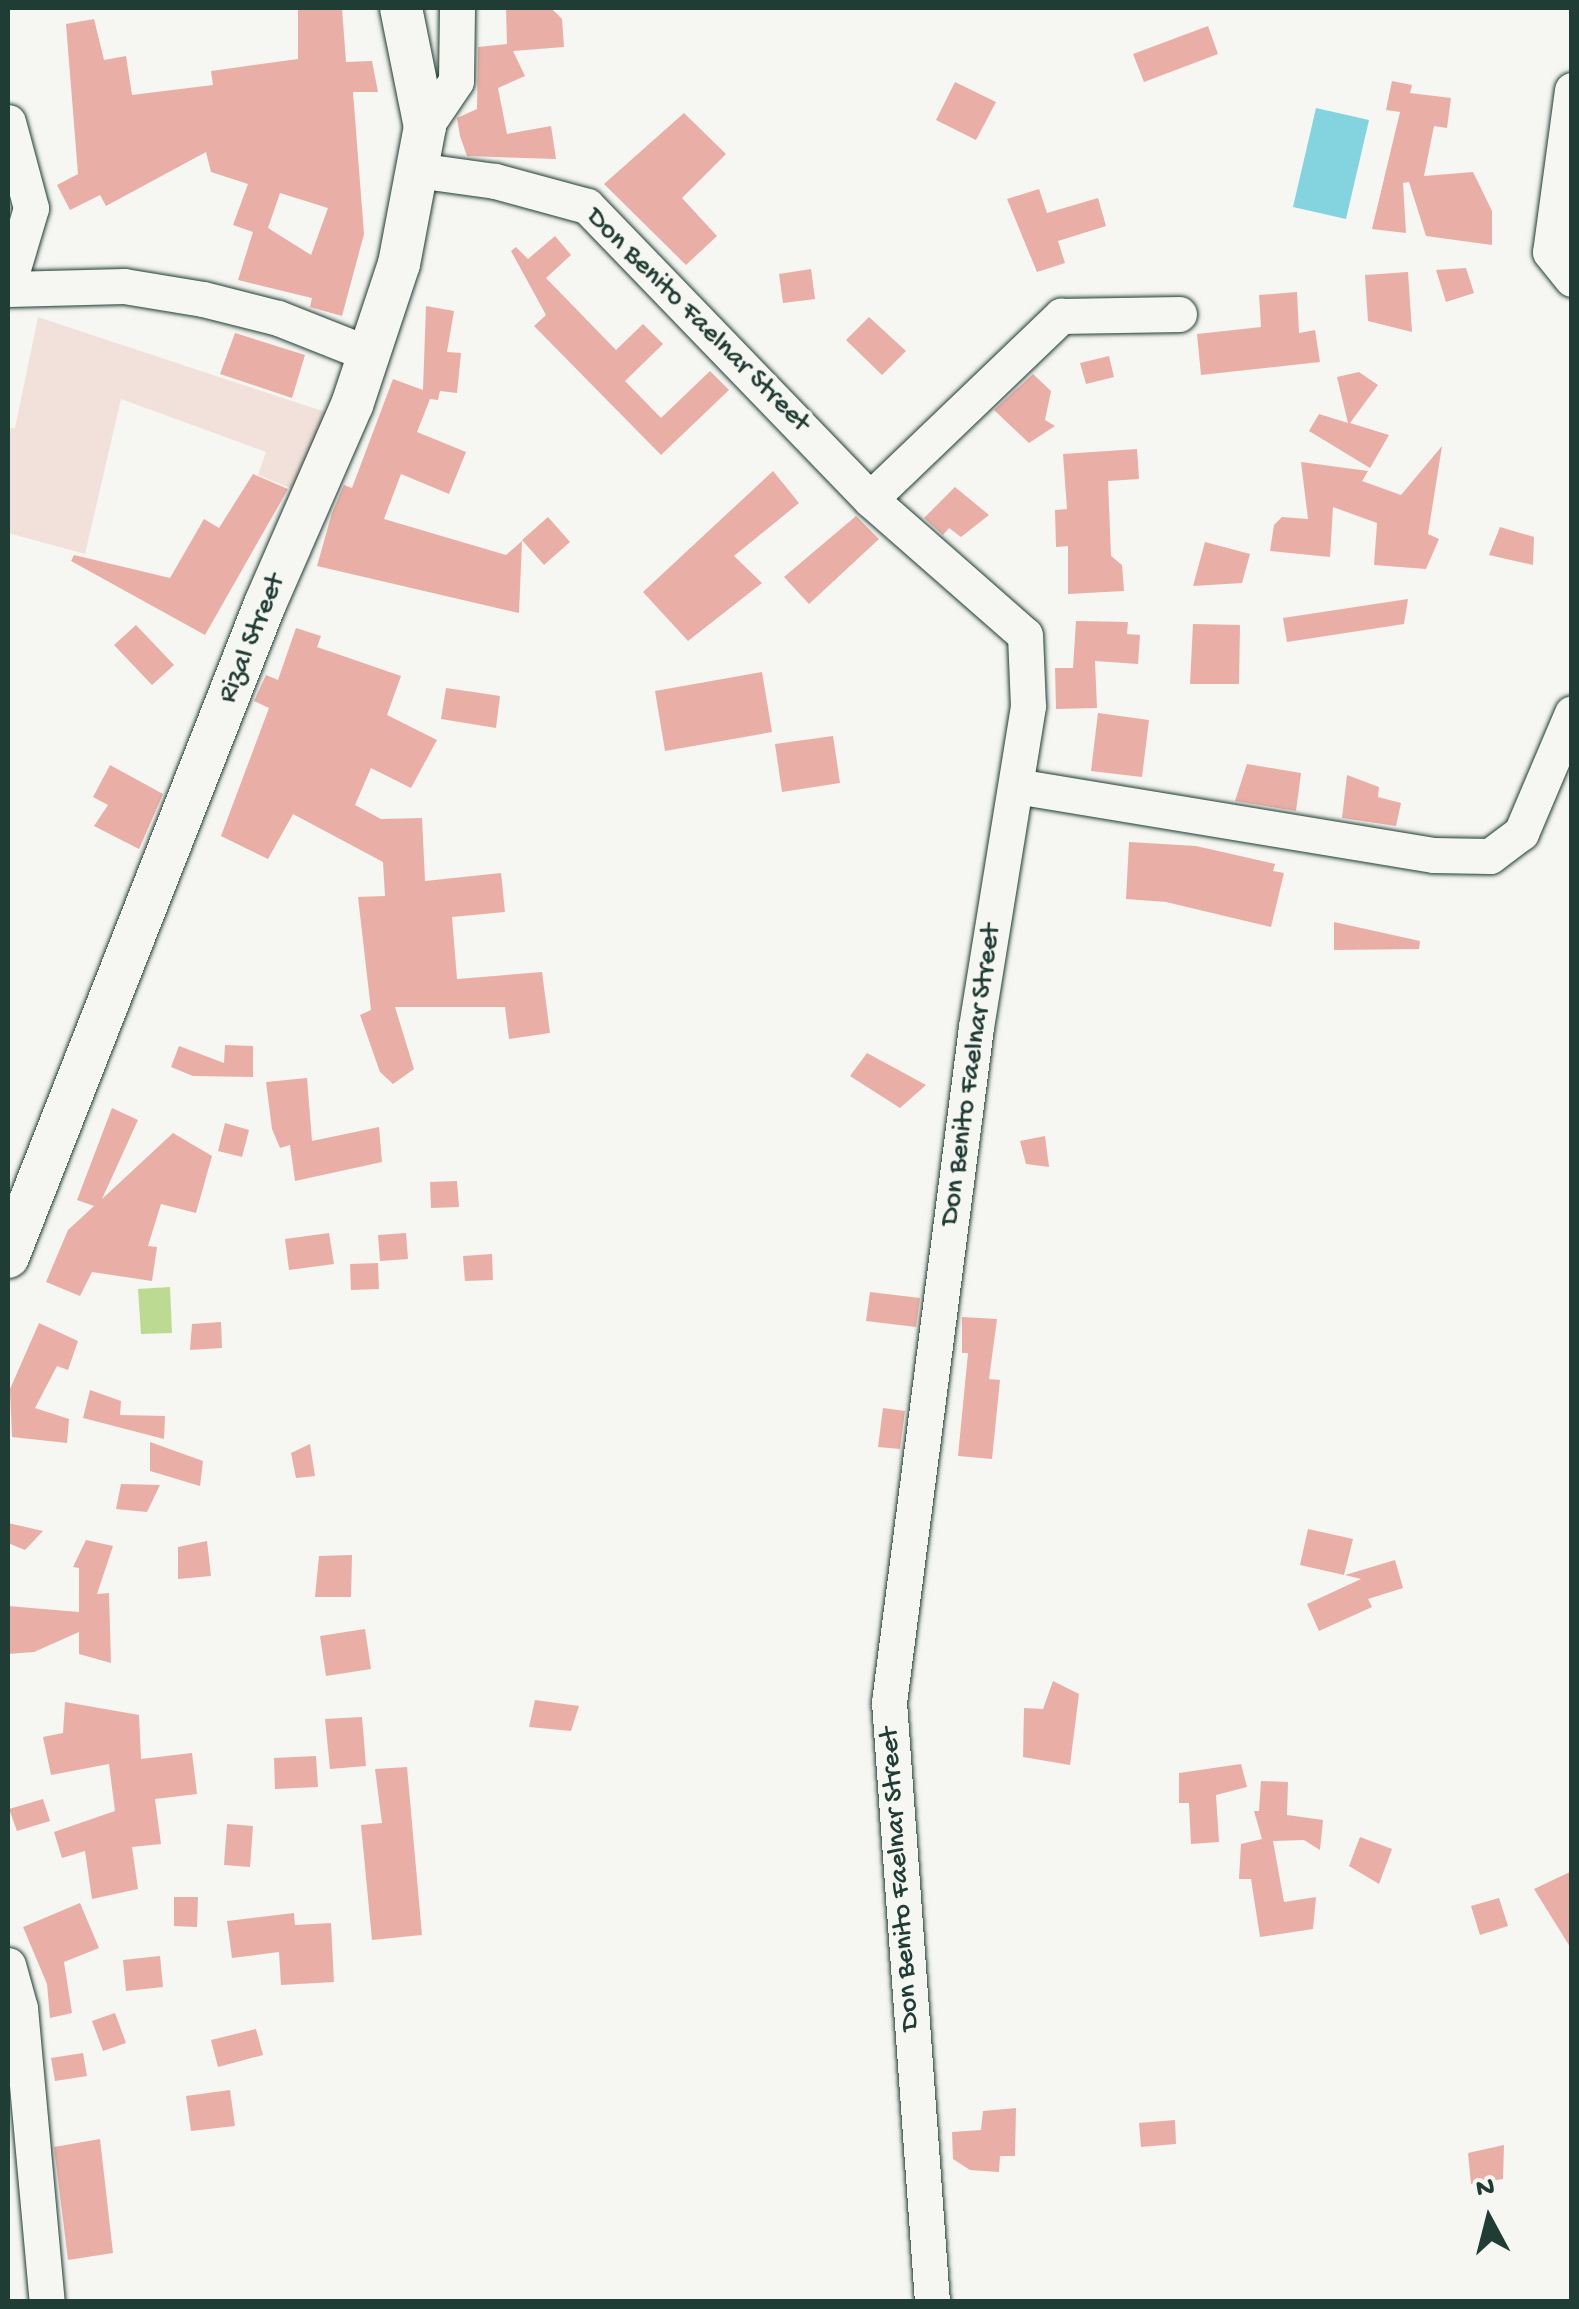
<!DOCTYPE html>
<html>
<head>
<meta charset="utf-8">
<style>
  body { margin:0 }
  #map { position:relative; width:1579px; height:2309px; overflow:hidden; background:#f6f6f2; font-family:"Gochi Hand",sans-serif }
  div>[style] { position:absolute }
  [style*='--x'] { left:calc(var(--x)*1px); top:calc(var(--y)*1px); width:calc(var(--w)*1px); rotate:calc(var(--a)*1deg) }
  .built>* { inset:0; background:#f2e1db }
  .green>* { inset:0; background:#bdda93 }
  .water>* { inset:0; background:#83d4de }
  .building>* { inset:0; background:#e9afa6 }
  .roads { filter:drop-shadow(0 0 2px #1f3d34) drop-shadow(0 0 2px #1f3d34) }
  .minor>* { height:35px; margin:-17.5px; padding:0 17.5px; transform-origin:17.5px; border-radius:17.5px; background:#f6f6f2 }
  .major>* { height:42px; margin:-21px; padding:0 21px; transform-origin:21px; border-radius:21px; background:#f6f6f2 }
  span { translate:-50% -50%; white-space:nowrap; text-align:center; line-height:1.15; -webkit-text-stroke:8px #f6f6f2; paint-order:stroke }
  .street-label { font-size:28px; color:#1f3d34 }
  .frame { position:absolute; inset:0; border:10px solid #1f3d34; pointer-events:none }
  .north { position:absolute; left:1439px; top:2169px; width:100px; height:100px; -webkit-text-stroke:8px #f6f6f2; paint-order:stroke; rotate:353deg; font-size:28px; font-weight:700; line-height:40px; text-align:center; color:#1f3d34 }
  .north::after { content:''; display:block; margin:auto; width:35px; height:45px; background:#1f3d34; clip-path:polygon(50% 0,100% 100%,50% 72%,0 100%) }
</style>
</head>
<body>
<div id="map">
  <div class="built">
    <i style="clip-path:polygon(38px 317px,328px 413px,298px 491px,258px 475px,266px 452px,121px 399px,85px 554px,8px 533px,8px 428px,15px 428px)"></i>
  </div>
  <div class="green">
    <i style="clip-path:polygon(170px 1287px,172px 1333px,141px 1334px,138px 1289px)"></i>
  </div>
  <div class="water">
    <i style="clip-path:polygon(1316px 108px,1369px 120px,1346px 219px,1293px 207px)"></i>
  </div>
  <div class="building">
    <i style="clip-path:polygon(evenodd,298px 8px,342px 8px,346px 62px,372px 61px,378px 92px,353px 92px,364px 234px,342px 316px,310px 307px,312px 298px,238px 280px,253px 232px,233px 225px,248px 184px,211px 172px,206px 152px,106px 206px,100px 195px,70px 210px,57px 185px,78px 174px,66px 24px,94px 19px,104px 60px,126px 56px,132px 95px,213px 85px,211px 71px,298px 59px,298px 8px,280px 193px,328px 208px,311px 255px,268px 228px,280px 193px)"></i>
    <i style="clip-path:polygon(506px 8px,551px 8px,562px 19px,564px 47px,513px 51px,525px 76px,498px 88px,507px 134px,551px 126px,556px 159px,467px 156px,460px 136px,457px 118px,477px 109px,478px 47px,507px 44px)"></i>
    <i style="clip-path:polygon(1208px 26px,1218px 54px,1144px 82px,1133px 54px)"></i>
    <i style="clip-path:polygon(1392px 81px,1412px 85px,1410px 93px,1451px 98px,1447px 128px,1434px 126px,1424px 176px,1473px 172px,1492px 211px,1492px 245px,1426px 236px,1409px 182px,1403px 183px,1406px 233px,1372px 229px,1400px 112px,1386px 110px)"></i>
    <i style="clip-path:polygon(955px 82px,996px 102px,976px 140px,936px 120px)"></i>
    <i style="clip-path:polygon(684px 113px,726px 154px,682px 198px,717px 236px,686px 265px,604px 184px)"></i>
    <i style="clip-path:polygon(1039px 189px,1047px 213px,1098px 198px,1106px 226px,1058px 241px,1065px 263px,1037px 272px,1007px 199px)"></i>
    <i style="clip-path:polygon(555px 236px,571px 255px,546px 278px,616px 350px,643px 324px,663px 344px,625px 381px,661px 418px,710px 371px,729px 390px,661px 455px,534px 326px,546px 315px,511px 251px,516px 247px,528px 259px)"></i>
    <i style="clip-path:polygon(1466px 268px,1474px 293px,1446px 302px,1436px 270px)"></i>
    <i style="clip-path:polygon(811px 269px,815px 299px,783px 303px,779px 274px)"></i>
    <i style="clip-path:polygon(1408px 272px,1412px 332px,1368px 321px,1365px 275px)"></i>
    <i style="clip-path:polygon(1297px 292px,1299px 333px,1315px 330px,1320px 362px,1201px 375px,1197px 334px,1261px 327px,1259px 295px)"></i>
    <i style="clip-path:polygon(426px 306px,454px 311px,447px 352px,461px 353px,457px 393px,440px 391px,438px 400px,430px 399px,417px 432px,466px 452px,449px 494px,401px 474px,384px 519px,506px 555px,522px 541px,519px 613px,317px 566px,332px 513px,344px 485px,352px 488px,393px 379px,423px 390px)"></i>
    <i style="clip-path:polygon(869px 317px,906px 351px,882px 375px,846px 340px)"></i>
    <i style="clip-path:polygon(235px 333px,305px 355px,292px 398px,220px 374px)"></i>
    <i style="clip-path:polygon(1109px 356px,1114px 377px,1086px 384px,1080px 363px)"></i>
    <i style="clip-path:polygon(1359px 372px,1378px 385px,1350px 423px,1389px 435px,1370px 468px,1309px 431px,1319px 414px,1348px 423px,1337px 377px)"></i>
    <i style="clip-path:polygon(1033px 374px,1051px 391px,1045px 420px,1055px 426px,1029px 443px,994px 410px)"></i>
    <i style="clip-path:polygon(1442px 446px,1428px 534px,1439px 539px,1426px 569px,1374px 565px,1377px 523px,1333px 507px,1330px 557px,1270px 551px,1274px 525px,1282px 517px,1308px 519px,1301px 462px,1368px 471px,1362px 481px,1401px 495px)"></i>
    <i style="clip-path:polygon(1137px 449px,1139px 479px,1108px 481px,1111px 556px,1122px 565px,1124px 591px,1068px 594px,1068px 546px,1056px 547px,1055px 510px,1067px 509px,1063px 454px)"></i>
    <i style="clip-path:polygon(773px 471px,799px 503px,734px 556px,762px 583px,688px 641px,643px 592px)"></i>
    <i style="clip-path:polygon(253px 474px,288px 489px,205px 635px,71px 561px,74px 555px,170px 578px,204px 519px,219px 528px)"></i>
    <i style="clip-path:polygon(955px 487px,989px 515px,961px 537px,949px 528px,943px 535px,924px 518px)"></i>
    <i style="clip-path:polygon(856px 516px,879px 539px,809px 604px,784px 577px)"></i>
    <i style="clip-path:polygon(548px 517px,570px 542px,544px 565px,522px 540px)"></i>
    <i style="clip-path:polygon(1500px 527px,1534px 537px,1533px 565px,1489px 555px)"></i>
    <i style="clip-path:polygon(1205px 542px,1250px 554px,1242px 583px,1193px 586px)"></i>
    <i style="clip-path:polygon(1408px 599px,1404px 624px,1287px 642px,1283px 618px)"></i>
    <i style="clip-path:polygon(1076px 621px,1128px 622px,1127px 634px,1140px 635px,1138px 664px,1095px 661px,1097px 708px,1056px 709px,1055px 668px,1073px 668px)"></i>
    <i style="clip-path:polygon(1193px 624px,1240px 625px,1239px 684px,1190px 684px)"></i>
    <i style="clip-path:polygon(136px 625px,174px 665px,152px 685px,114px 645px)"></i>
    <i style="clip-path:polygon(296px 628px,321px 636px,317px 647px,401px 676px,387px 715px,437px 740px,411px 788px,371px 768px,355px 805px,381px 819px,422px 818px,425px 881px,501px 873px,505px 912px,452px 917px,457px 979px,542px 972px,550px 1033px,509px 1039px,505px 1007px,395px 1007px,414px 1069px,393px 1084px,380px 1072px,360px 1015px,371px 1010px,358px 897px,385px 896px,383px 862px,293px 814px,268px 859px,221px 836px,269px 708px,254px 701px,266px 675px,278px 680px)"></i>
    <i style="clip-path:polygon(762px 672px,772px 732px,665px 751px,655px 691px)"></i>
    <i style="clip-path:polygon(446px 688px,500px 696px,496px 728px,441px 719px)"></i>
    <i style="clip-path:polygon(1098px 713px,1149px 720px,1142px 777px,1091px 771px)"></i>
    <i style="clip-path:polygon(833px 736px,840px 783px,782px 792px,775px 744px)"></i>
    <i style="clip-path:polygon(1247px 764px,1301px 773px,1296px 811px,1235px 801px)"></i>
    <i style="clip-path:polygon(110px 765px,163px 794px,139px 849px,94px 826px,108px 805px,93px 797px)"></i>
    <i style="clip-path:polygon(1347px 775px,1379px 787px,1378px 797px,1401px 803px,1396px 826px,1342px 818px)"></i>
    <i style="clip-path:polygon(1129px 842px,1196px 846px,1275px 864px,1273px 871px,1284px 873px,1271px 927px,1166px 902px,1126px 899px)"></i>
    <i style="clip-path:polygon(1334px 922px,1420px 941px,1419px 949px,1334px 950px)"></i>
    <i style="clip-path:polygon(225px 1045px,253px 1046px,253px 1077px,193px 1076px,171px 1067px,179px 1046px,224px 1063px)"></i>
    <i style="clip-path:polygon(867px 1053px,926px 1085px,900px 1108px,850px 1076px)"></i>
    <i style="clip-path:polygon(307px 1078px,312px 1141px,379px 1127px,382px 1162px,295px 1181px,290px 1145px,280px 1148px,272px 1129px,266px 1082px)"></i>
    <i style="clip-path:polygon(112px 1108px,138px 1120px,102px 1199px,173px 1133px,212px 1156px,196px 1213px,161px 1204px,148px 1246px,157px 1247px,152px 1281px,92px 1272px,80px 1296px,46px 1282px,68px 1230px,94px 1206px,77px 1200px)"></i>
    <i style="clip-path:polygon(225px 1123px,249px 1130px,242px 1157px,218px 1151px)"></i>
    <i style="clip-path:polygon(1045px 1136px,1049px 1167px,1026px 1164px,1020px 1141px)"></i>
    <i style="clip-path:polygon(457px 1181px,459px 1207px,431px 1208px,430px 1182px)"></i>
    <i style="clip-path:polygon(329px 1233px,334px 1264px,289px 1270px,285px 1239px)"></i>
    <i style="clip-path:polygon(406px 1233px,408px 1259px,380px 1261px,378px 1235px)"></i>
    <i style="clip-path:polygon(492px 1254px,493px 1280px,465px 1281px,463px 1256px)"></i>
    <i style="clip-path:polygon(378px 1263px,379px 1289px,351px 1290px,350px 1264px)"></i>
    <i style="clip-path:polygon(870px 1292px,920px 1298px,916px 1327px,866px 1321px)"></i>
    <i style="clip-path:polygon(962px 1317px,997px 1319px,989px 1379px,1000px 1380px,992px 1459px,958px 1456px,968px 1353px,962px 1353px)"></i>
    <i style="clip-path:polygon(221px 1322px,222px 1348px,190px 1350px,192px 1324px)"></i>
    <i style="clip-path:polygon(39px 1323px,78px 1341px,68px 1370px,57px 1366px,35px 1408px,69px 1419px,67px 1443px,12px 1437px,10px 1389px)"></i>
    <i style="clip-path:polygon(90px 1390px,121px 1401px,120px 1415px,165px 1416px,164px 1439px,83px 1418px)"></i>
    <i style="clip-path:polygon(883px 1408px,905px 1411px,900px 1449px,878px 1447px)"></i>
    <i style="clip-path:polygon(150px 1442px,203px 1461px,200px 1486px,150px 1471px)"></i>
    <i style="clip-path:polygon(310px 1444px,315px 1476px,296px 1478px,291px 1453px)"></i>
    <i style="clip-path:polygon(121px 1484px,160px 1485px,147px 1512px,116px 1509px)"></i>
    <i style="clip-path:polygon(8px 1523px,43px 1531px,25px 1550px,8px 1543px)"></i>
    <i style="clip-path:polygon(1308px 1529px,1353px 1539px,1344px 1575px,1300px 1565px)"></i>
    <i style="clip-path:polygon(86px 1540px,113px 1546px,97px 1594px,109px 1593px,111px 1663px,79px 1654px,79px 1632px,34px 1652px,8px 1654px,8px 1606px,79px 1612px,79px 1568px,73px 1567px)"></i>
    <i style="clip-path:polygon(207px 1541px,211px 1576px,178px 1579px,178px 1547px)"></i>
    <i style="clip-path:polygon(352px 1555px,351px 1597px,315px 1597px,319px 1556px)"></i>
    <i style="clip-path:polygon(1395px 1560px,1403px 1588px,1368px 1599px,1372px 1607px,1319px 1631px,1307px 1604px,1361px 1579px,1345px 1575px)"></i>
    <i style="clip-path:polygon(365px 1629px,371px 1669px,326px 1676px,320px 1636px)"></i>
    <i style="clip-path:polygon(1053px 1681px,1079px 1694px,1070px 1765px,1023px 1757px,1024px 1708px,1043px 1709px)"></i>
    <i style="clip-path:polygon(535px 1700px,579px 1706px,571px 1731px,529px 1727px)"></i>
    <i style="clip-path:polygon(65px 1702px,139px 1715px,141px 1759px,192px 1753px,197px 1794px,155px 1799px,161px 1844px,132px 1847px,138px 1889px,92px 1899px,85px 1851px,62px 1858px,54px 1832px,115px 1811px,109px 1764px,51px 1775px,43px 1737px,63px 1733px)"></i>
    <i style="clip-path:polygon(362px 1717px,366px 1766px,330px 1769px,325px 1719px)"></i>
    <i style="clip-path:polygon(316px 1756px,318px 1787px,275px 1789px,274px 1758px)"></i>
    <i style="clip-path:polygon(1241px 1764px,1247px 1787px,1216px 1795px,1219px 1842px,1191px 1844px,1189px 1803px,1179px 1803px,1179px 1773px)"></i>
    <i style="clip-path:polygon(407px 1767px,422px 1935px,372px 1940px,361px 1825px,382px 1823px,375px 1769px)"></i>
    <i style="clip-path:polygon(1261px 1781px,1288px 1782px,1287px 1815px,1323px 1820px,1320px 1850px,1304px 1840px,1273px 1841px,1284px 1902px,1316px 1897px,1313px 1929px,1260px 1937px,1251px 1879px,1239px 1879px,1241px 1844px,1262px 1839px,1254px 1811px,1259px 1811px)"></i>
    <i style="clip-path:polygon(43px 1799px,50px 1821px,17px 1831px,9px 1809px)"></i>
    <i style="clip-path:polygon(227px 1824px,253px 1826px,250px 1867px,224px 1865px)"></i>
    <i style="clip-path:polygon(1360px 1837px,1392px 1849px,1379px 1884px,1349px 1866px)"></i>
    <i style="clip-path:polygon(1572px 1871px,1572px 1950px,1534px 1889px)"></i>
    <i style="clip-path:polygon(174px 1897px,198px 1897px,197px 1927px,174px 1926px)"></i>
    <i style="clip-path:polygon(1499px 1898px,1508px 1926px,1480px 1935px,1471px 1906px)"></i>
    <i style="clip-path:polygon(80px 1903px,99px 1948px,64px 1962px,72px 2013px,50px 2018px,47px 1984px,23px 1927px)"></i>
    <i style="clip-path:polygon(294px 1913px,295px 1925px,331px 1923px,334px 1982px,281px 1985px,279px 1952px,232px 1958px,227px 1921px)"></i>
    <i style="clip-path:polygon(160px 1956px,163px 1987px,126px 1991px,123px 1960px)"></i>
    <i style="clip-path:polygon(115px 2013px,126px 2043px,103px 2051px,92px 2021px)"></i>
    <i style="clip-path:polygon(256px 2029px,263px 2055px,218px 2067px,211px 2040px)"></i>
    <i style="clip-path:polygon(83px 2053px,87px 2076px,55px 2081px,51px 2058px)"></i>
    <i style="clip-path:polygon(230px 2090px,235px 2126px,191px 2131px,186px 2096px)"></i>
    <i style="clip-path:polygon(1016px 2108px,1015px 2156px,1000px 2156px,999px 2172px,970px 2170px,953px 2159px,952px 2132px,981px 2130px,983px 2111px)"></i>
    <i style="clip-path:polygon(1175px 2120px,1176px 2144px,1141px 2147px,1139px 2123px)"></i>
    <i style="clip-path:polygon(100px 2139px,113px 2253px,68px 2260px,54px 2147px)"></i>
    <i style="clip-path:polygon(1504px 2145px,1503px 2179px,1471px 2184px,1468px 2153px)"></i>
  </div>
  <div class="roads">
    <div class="minor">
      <i style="--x:1572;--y:90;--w:163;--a:97.7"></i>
      <i style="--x:1550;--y:252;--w:35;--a:51"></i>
      <i style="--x:8;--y:122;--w:89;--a:75"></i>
      <i style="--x:31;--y:208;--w:80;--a:106.6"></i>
      <i style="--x:425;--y:127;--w:55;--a:-56"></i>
      <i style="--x:456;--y:81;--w:73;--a:-89.2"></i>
      <i style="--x:416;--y:170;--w:80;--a:7.9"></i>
      <i style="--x:495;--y:181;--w:95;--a:15.2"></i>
      <i style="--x:587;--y:206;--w:407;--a:46"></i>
      <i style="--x:870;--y:499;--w:206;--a:41.3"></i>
      <i style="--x:1025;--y:635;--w:71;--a:87.6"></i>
      <i style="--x:1028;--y:706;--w:325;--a:99.2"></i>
      <i style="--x:976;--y:1027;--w:681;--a:97.34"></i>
      <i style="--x:889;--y:1702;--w:602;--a:85.9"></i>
      <i style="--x:8;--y:289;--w:116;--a:-1.5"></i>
      <i style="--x:124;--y:286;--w:80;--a:9.3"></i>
      <i style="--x:203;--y:299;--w:77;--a:14.2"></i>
      <i style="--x:278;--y:318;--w:98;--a:21.6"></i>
      <i style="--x:870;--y:499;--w:265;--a:-43.8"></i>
      <i style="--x:1061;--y:316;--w:118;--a:-1"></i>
      <i style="--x:1016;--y:786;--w:423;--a:9.4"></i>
      <i style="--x:1433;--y:855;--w:57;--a:1"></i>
      <i style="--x:1490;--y:856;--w:39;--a:-37"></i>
      <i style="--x:1521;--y:833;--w:130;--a:-67"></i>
      <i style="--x:8;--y:1965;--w:45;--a:74.4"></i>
      <i style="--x:20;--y:2008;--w:295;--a:84.8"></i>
    </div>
    <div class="major">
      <i style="--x:8;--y:1257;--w:702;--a:-68.52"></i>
      <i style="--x:265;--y:604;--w:217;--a:-66.4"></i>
      <i style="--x:352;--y:405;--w:149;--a:-71.6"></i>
      <i style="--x:399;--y:264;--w:139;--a:-79.3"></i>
      <i style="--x:425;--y:127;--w:121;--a:-101.4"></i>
    </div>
  </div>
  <div class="street-label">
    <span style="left:697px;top:321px;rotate:45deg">Don Benito Faelnar Street</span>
    <span style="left:253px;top:639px;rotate:-68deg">Rizal Street</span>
    <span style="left:972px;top:1075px;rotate:-82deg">Don Benito Faelnar Street</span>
    <span style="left:901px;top:1879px;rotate:-94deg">Don Benito Faelnar Street</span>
  </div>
  <div class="frame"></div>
  <div class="north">N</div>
</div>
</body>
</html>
